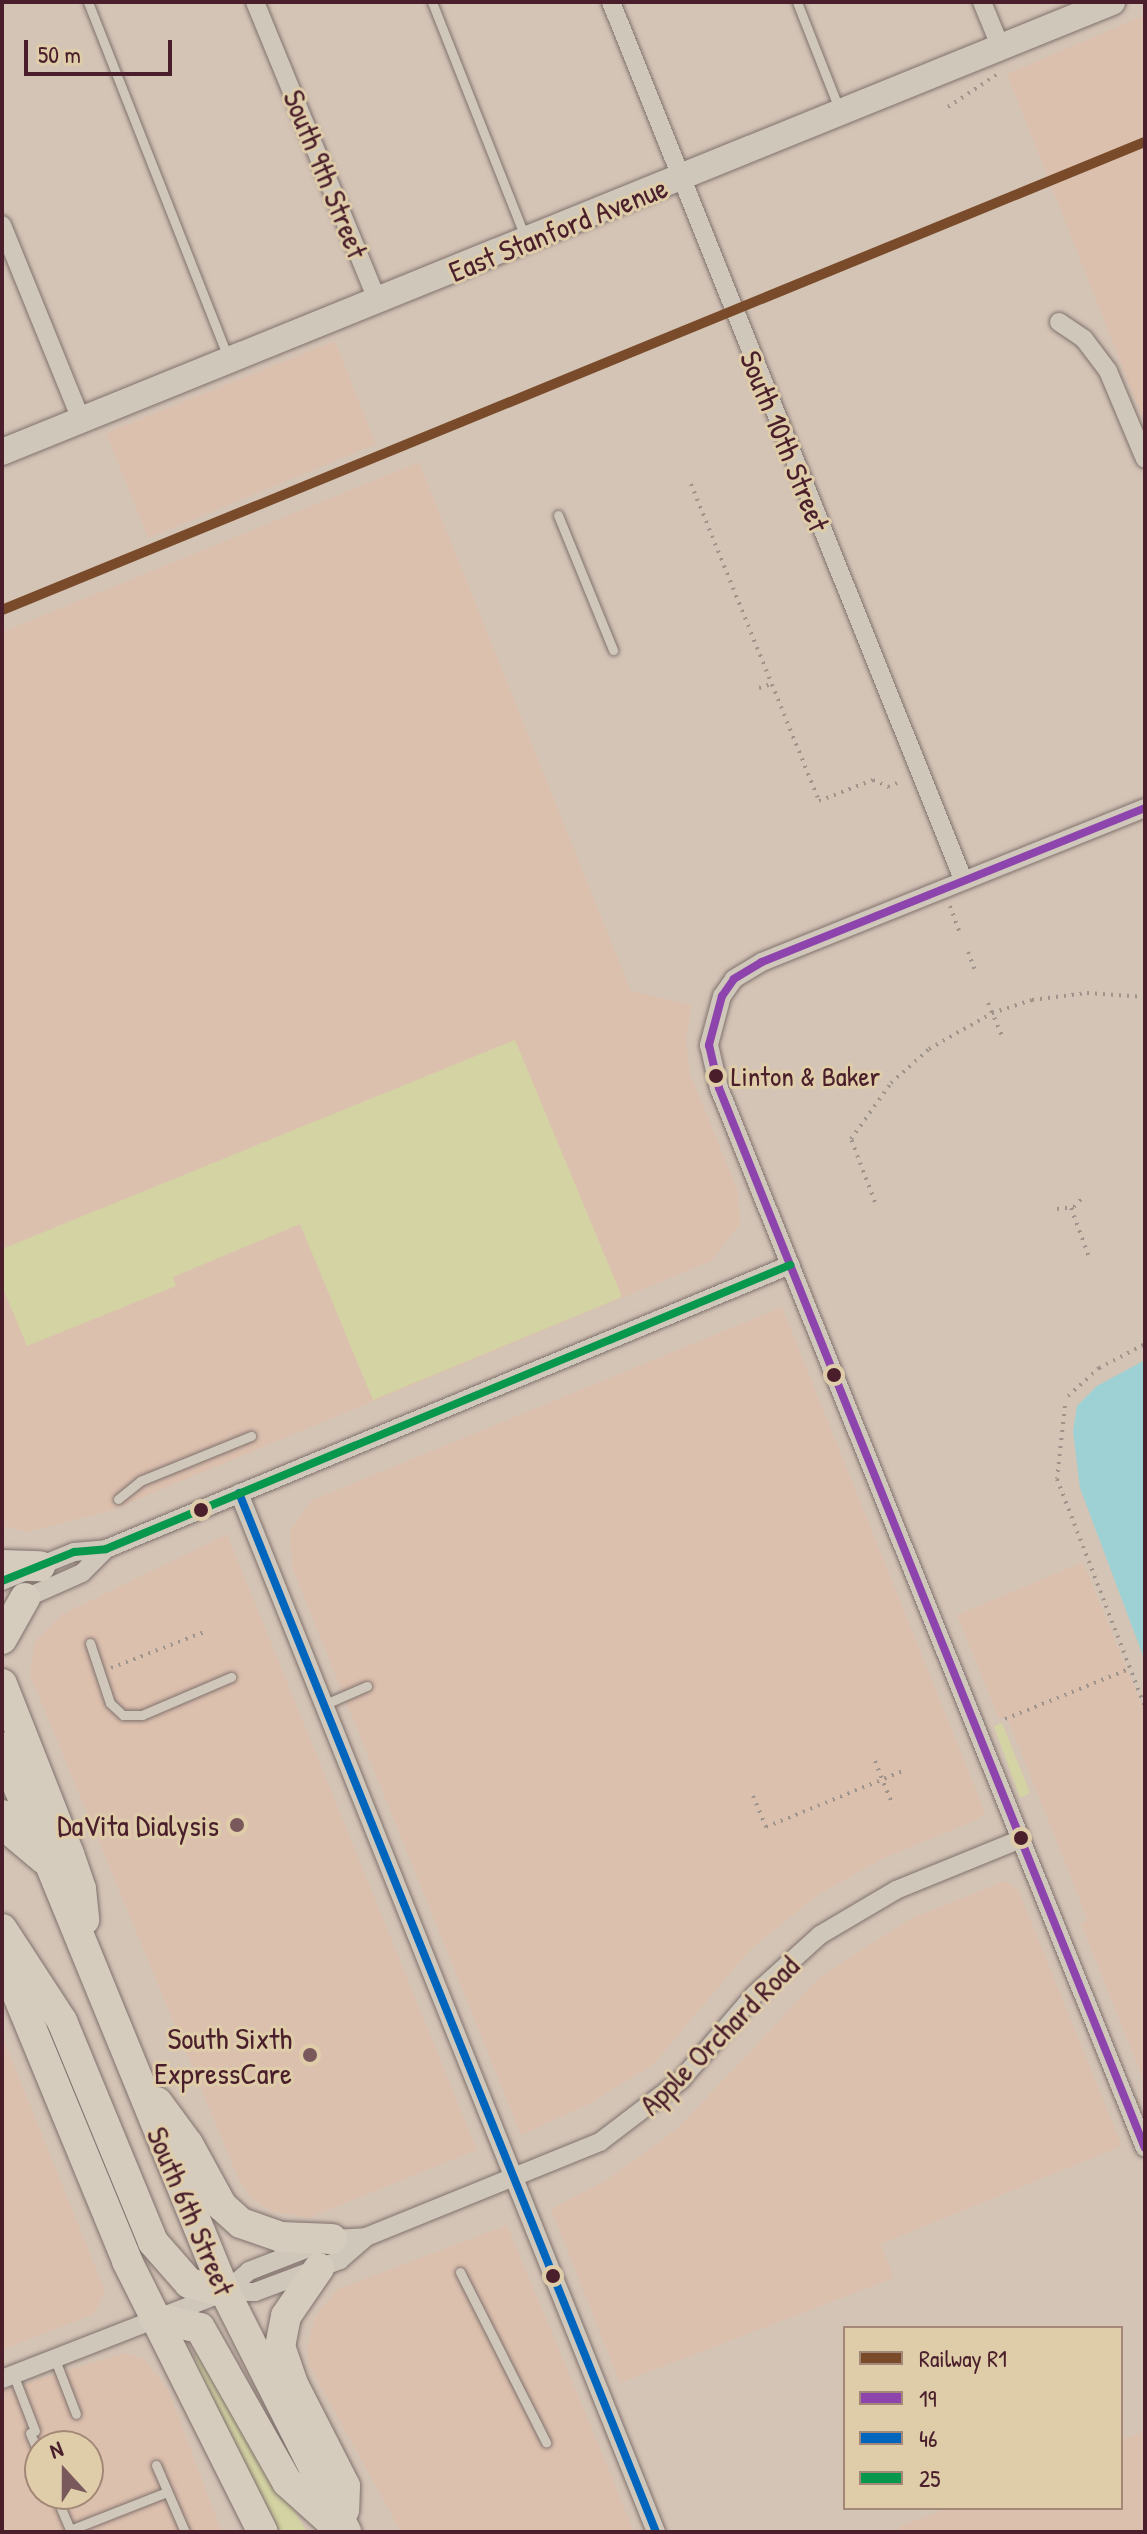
<!DOCTYPE html>
<html>
<head>
<meta charset="utf-8">
<style>
  body { margin:0 }
  #map { position:relative; width:1147px; height:2534px; overflow:hidden; background:#d4c4b6; font-family:"Patrick Hand",sans-serif }
  div>[style] { position:absolute }
  [style*='--x'] { left:calc(var(--x)*1px); top:calc(var(--y)*1px); width:calc(var(--w)*1px); rotate:calc(var(--a)*1deg) }
  .built>* { inset:0; background:#dcc0ae }
  .green>* { inset:0; background:#d3d3a3 }
  .water>* { inset:0; background:#9dd1d3 }
  .path>* { height:4px; margin-top:-2px; transform-origin:0; background:repeating-linear-gradient(90deg,#9e948c 0 2px,transparent 0 8px) }
  .roads { filter:drop-shadow(0 0 2px #80716d) drop-shadow(0 0 2px #80716d) }
  .lane>* { height:9px; margin:-4.5px; padding:0 4.5px; transform-origin:4.5px; border-radius:4.5px; background:#cfc7ba }
  .street>* { height:18px; margin:-9px; padding:0 9px; transform-origin:9px; border-radius:9px; background:#cfc7ba }
  .secondary>* { height:26px; margin:-13px; padding:0 13px; transform-origin:13px; border-radius:13px; background:#cfc7ba }
  .primary>* { height:30px; margin:-15px; padding:0 15px; transform-origin:15px; border-radius:15px; background:#d6ccbe }
  .bus-1>* { height:8px; margin:-4px; padding:0 4px; transform-origin:4px; border-radius:4px; background:#8e44ad }
  .bus-2>* { height:8px; margin:-4px; padding:0 4px; transform-origin:4px; border-radius:4px; background:#0065bd }
  .bus-3>* { height:8px; margin:-4px; padding:0 4px; transform-origin:4px; border-radius:4px; background:#07984d }
  .rail-1>* { height:10px; margin:-5px; padding:0 5px; transform-origin:5px; border-radius:5px; background:#7a4b2a }
  .dots>* { width:22px; height:22px; translate:-50% -50%; box-sizing:border-box; border:4px solid #dfcdaa; border-radius:50% }
  span { translate:-50% -50%; white-space:nowrap; text-align:center; line-height:1.15; -webkit-text-stroke:6px #dfcdaa; paint-order:stroke }
  .bus-label { font-size:28px; color:#4a1f2b }
  .left { translate:0 -50%; text-align:left }
  .street-label { font-size:30px; color:#4a1f2b }
  .poi-label { font-size:30px; color:#4a1f2b }
  .right { translate:-100% -50%; text-align:right }
  .frame { position:absolute; inset:0; border:4px solid #4a1f2b; pointer-events:none }
  .legend { position:absolute; left:843px; top:2326px; width:280px; height:184px; box-sizing:border-box; background:#dfcdaa; border:2px solid #a38777; margin:0; padding:10px 14px; list-style:none; font-size:24px; color:#4a1f2b }
  .legend li { display:flex; align-items:center; gap:16px; height:40px }
  .legend b { width:40px; border:2px solid #a38777 }
  .north { position:absolute; left:24px; top:2430px; width:80px; height:80px; box-sizing:border-box; background:#dfcdaa; border:2px solid #a38777; border-radius:50%; rotate:339deg; font-size:22px; font-weight:700; line-height:32px; text-align:center; color:#4a1f2b }
  .north::after { content:''; display:block; margin:auto; width:28px; height:36px; background:#7a595c; clip-path:polygon(50% 0,100% 100%,50% 72%,0 100%) }
  .scale { position:absolute; left:24px; top:40px; width:148px; height:36px; box-sizing:border-box; border:4px solid #4a1f2b; border-top:0; padding-left:10px; font-size:24px; line-height:28px; white-space:nowrap; color:#4a1f2b; -webkit-text-stroke:6px #dfcdaa; paint-order:stroke }
</style>
</head>
<body>
<div id="map">
  <div class="built">
    <i style="clip-path:polygon(1145px 15px,1145px 424px,1007px 74px)"></i>
    <i style="clip-path:polygon(335px 341px,376px 444px,148px 538px,106px 433px)"></i>
    <i style="clip-path:polygon(419px 462px,631px 991px,692px 1005px,686px 1040px,690px 1074px,738px 1191px,740px 1224px,711px 1261px,109px 1511px,27px 1532px,2px 1526px,2px 632px)"></i>
    <i style="clip-path:polygon(782px 1307px,985px 1812px,979px 1819px,882px 1859px,816px 1896px,748px 1952px,654px 2064px,587px 2105px,521px 2135px,292px 1567px,290px 1530px,312px 1500px)"></i>
    <i style="clip-path:polygon(227px 1534px,477px 2150px,308px 2218px,272px 2211px,253px 2200px,238px 2178px,30px 1675px,34px 1643px,61px 1615px)"></i>
    <i style="clip-path:polygon(1083px 1562px,1145px 1713px,1145px 2084px,1081px 1924px,1087px 1920px,1083px 1908px,1007px 1717px,999px 1719px,957px 1615px)"></i>
    <i style="clip-path:polygon(1005px 1881px,1018px 1889px,1122px 2146px,881px 2244px,894px 2278px,620px 2383px,551px 2209px,608px 2179px,678px 2128px,821px 1976px,910px 1919px)"></i>
    <i style="clip-path:polygon(2px 2035px,105px 2291px,94px 2314px,2px 2350px)"></i>
    <i style="clip-path:polygon(507px 2225px,581px 2402px,634px 2532px,401px 2532px,309px 2365px,307px 2347px,316px 2315px,338px 2289px)"></i>
    <i style="clip-path:polygon(evenodd,124px 2353px,143px 2358px,168px 2389px,222px 2532px,2px 2532px,2px 2391px,124px 2353px,40px 2446px,88px 2446px,88px 2494px,40px 2494px,40px 2446px)"></i>
    <i style="clip-path:polygon(1145px 2431px,1145px 2532px,900px 2532px,898px 2527px,948px 2508px,1121px 2508px,1121px 2440px)"></i>
  </div>
  <div class="green">
    <i style="clip-path:polygon(515px 1040px,622px 1297px,373px 1400px,300px 1224px,173px 1277px,176px 1286px,27px 1346px,2px 1286px,2px 1249px)"></i>
    <i style="clip-path:polygon(987px 1707px,994px 1726px,1002px 1723px,1030px 1793px,1020px 1798px)"></i>
    <i style="clip-path:polygon(196px 2344px,276px 2481px,307px 2532px,280px 2532px,208px 2396px,196px 2362px)"></i>
  </div>
  <div class="water">
    <i style="clip-path:polygon(1145px 1360px,1145px 1661px,1080px 1488px,1073px 1431px,1077px 1406px,1097px 1386px)"></i>
  </div>
  <div class="path">
    <i style="--x:948;--y:107;--w:58;--a:-33.7"></i>
    <i style="--x:691;--y:484;--w:342;--a:68"></i>
    <i style="--x:819;--y:801;--w:58;--a:-21.3"></i>
    <i style="--x:873;--y:780;--w:17;--a:25"></i>
    <i style="--x:888;--y:787;--w:10;--a:-24"></i>
    <i style="--x:759;--y:688;--w:13;--a:-18"></i>
    <i style="--x:950;--y:906;--w:27;--a:70"></i>
    <i style="--x:968;--y:952;--w:22;--a:69"></i>
    <i style="--x:988;--y:1003;--w:36;--a:67"></i>
    <i style="--x:875;--y:1202;--w:67;--a:-110.9"></i>
    <i style="--x:851;--y:1139;--w:69;--a:-54.5"></i>
    <i style="--x:891;--y:1083;--w:51;--a:-41.8"></i>
    <i style="--x:929;--y:1049;--w:73;--a:-29.7"></i>
    <i style="--x:992;--y:1013;--w:42;--a:-18"></i>
    <i style="--x:1032;--y:1000;--w:55;--a:-7.3"></i>
    <i style="--x:1087;--y:993;--w:58;--a:3.9"></i>
    <i style="--x:1071;--y:1208;--w:52;--a:69.8"></i>
    <i style="--x:1057;--y:1209;--w:17;--a:-7"></i>
    <i style="--x:1074;--y:1207;--w:11;--a:-49"></i>
    <i style="--x:1068;--y:1396;--w:42;--a:-42.1"></i>
    <i style="--x:1099;--y:1368;--w:52;--a:-27.6"></i>
    <i style="--x:1065;--y:1406;--w:73;--a:96.3"></i>
    <i style="--x:1057;--y:1479;--w:244;--a:68.9"></i>
    <i style="--x:111;--y:1668;--w:103;--a:-21.1"></i>
    <i style="--x:1005;--y:1719;--w:134;--a:-22"></i>
    <i style="--x:875;--y:1761;--w:48;--a:68.2"></i>
    <i style="--x:753;--y:1796;--w:34;--a:67"></i>
    <i style="--x:766;--y:1827;--w:151;--a:-22.2"></i>
  </div>
  <div class="roads">
    <div class="lane">
      <i style="--x:88;--y:2;--w:382;--a:68.5"></i>
      <i style="--x:432;--y:2;--w:253;--a:68.4"></i>
      <i style="--x:797;--y:2;--w:117;--a:68.5"></i>
      <i style="--x:558;--y:515;--w:146;--a:67.8"></i>
      <i style="--x:118;--y:1499;--w:28;--a:-39"></i>
      <i style="--x:140;--y:1481;--w:120;--a:-22.1"></i>
      <i style="--x:90;--y:1643;--w:63;--a:71.6"></i>
      <i style="--x:110;--y:1703;--w:18;--a:43"></i>
      <i style="--x:123;--y:1715;--w:19;--a:0"></i>
      <i style="--x:142;--y:1715;--w:97;--a:-23.1"></i>
      <i style="--x:323;--y:1705;--w:48;--a:-23.4"></i>
      <i style="--x:460;--y:2272;--w:191;--a:63.2"></i>
      <i style="--x:54;--y:2357;--w:61;--a:68.9"></i>
      <i style="--x:13;--y:2374;--w:61;--a:68.9"></i>
      <i style="--x:30;--y:2433;--w:25;--a:67"></i>
      <i style="--x:156;--y:2465;--w:73;--a:66.6"></i>
      <i style="--x:55;--y:2494;--w:39;--a:67"></i>
      <i style="--x:70;--y:2530;--w:104;--a:-21.4"></i>
    </div>
    <div class="street">
      <i style="--x:255;--y:2;--w:324;--a:67.7"></i>
      <i style="--x:611;--y:2;--w:945;--a:68.13"></i>
      <i style="--x:982;--y:2;--w:50;--a:67.6"></i>
      <i style="--x:2;--y:225;--w:210;--a:67.9"></i>
      <i style="--x:1059;--y:322;--w:30;--a:34"></i>
      <i style="--x:1084;--y:339;--w:40;--a:53"></i>
      <i style="--x:1108;--y:371;--w:95;--a:67.2"></i>
      <i style="--x:1145;--y:808;--w:413;--a:158.1"></i>
      <i style="--x:762;--y:962;--w:33;--a:149"></i>
      <i style="--x:734;--y:979;--w:21;--a:125"></i>
      <i style="--x:722;--y:996;--w:51;--a:104.9"></i>
      <i style="--x:709;--y:1045;--w:44;--a:76.9"></i>
      <i style="--x:719;--y:1088;--w:1142;--a:68.11"></i>
      <i style="--x:239;--y:1493;--w:1120;--a:68.13"></i>
      <i style="--x:2;--y:1581;--w:78;--a:-21.9"></i>
      <i style="--x:74;--y:1552;--w:32;--a:-5"></i>
      <i style="--x:106;--y:1549;--w:741;--a:-22.55"></i>
      <i style="--x:19;--y:1601;--w:69;--a:-24"></i>
      <i style="--x:82;--y:1573;--w:34;--a:-45"></i>
      <i style="--x:225;--y:2292;--w:32;--a:-41"></i>
      <i style="--x:249;--y:2271;--w:89;--a:-21.1"></i>
      <i style="--x:332;--y:2239;--w:34;--a:-3"></i>
      <i style="--x:366;--y:2237;--w:253;--a:-22.1"></i>
      <i style="--x:600;--y:2142;--w:102;--a:-37.4"></i>
      <i style="--x:681;--y:2080;--w:113;--a:-49.3"></i>
      <i style="--x:755;--y:1994;--w:88;--a:-42.2"></i>
      <i style="--x:820;--y:1935;--w:88;--a:-30.6"></i>
      <i style="--x:896;--y:1890;--w:135;--a:-22.2"></i>
      <i style="--x:2;--y:2379;--w:239;--a:-21.3"></i>
      <i style="--x:225;--y:2292;--w:30;--a:0"></i>
      <i style="--x:255;--y:2292;--w:91;--a:-20.6"></i>
      <i style="--x:340;--y:2260;--w:35;--a:-41"></i>
    </div>
    <div class="secondary">
      <i style="--x:2;--y:452;--w:1198;--a:-22.07"></i>
    </div>
    <div class="primary">
      <i style="--x:2;--y:1565;--w:38;--a:2"></i>
      <i style="--x:2;--y:1639;--w:47;--a:-60.7"></i>
      <i style="--x:2;--y:1684;--w:183;--a:68.5"></i>
      <i style="--x:69;--y:1854;--w:37;--a:71"></i>
      <i style="--x:81;--y:1889;--w:31;--a:84"></i>
      <i style="--x:2;--y:1747;--w:589;--a:67.75"></i>
      <i style="--x:225;--y:2292;--w:269;--a:63.2"></i>
      <i style="--x:2;--y:1815;--w:20;--a:60"></i>
      <i style="--x:12;--y:1832;--w:42;--a:40.2"></i>
      <i style="--x:2;--y:1929;--w:110;--a:56.9"></i>
      <i style="--x:62;--y:2021;--w:239;--a:67.6"></i>
      <i style="--x:153;--y:2242;--w:55;--a:48.7"></i>
      <i style="--x:189;--y:2283;--w:37;--a:14"></i>
      <i style="--x:2;--y:1957;--w:329;--a:67.6"></i>
      <i style="--x:127;--y:2261;--w:303;--a:63.4"></i>
      <i style="--x:157;--y:2102;--w:52;--a:53.6"></i>
      <i style="--x:188;--y:2144;--w:71;--a:61.3"></i>
      <i style="--x:222;--y:2206;--w:25;--a:42"></i>
      <i style="--x:241;--y:2223;--w:42;--a:19.3"></i>
      <i style="--x:281;--y:2237;--w:51;--a:2.2"></i>
      <i style="--x:319;--y:2268;--w:58;--a:124.5"></i>
      <i style="--x:286;--y:2316;--w:31;--a:101"></i>
      <i style="--x:280;--y:2346;--w:40;--a:71.1"></i>
      <i style="--x:293;--y:2384;--w:114;--a:63"></i>
      <i style="--x:345;--y:2486;--w:24;--a:92"></i>
      <i style="--x:154;--y:2318;--w:47;--a:12.3"></i>
      <i style="--x:200;--y:2328;--w:177;--a:60.5"></i>
      <i style="--x:287;--y:2482;--w:64;--a:41.9"></i>
    </div>
  </div>
  <div class="bus-1">
    <i style="--x:1145;--y:808;--w:413;--a:158.1"></i>
    <i style="--x:762;--y:962;--w:33;--a:149"></i>
    <i style="--x:734;--y:979;--w:21;--a:125"></i>
    <i style="--x:722;--y:996;--w:51;--a:104.9"></i>
    <i style="--x:709;--y:1045;--w:44;--a:76.9"></i>
    <i style="--x:719;--y:1088;--w:1142;--a:68.11"></i>
  </div>
  <div class="bus-2">
    <i style="--x:239;--y:1493;--w:1120;--a:68.13"></i>
  </div>
  <div class="bus-3">
    <i style="--x:2;--y:1581;--w:78;--a:-21.9"></i>
    <i style="--x:74;--y:1552;--w:32;--a:-5"></i>
    <i style="--x:106;--y:1549;--w:741;--a:-22.55"></i>
  </div>
  <div class="rail-1">
    <i style="--x:2;--y:610;--w:1235;--a:-22.27"></i>
  </div>
  <div class="dots">
    <i style="left:716px;top:1076px;background:#4a1f2b"></i>
    <i style="left:834px;top:1375px;background:#4a1f2b"></i>
    <i style="left:201px;top:1510px;background:#4a1f2b"></i>
    <i style="left:237px;top:1825px;background:#7a595c"></i>
    <i style="left:1021px;top:1838px;background:#4a1f2b"></i>
    <i style="left:310px;top:2055px;background:#7a595c"></i>
    <i style="left:553px;top:2276px;background:#4a1f2b"></i>
  </div>
  <div class="bus-label">
    <span class="left" style="left:731px;top:1076px">Linton &amp; Baker</span>
  </div>
  <div class="street-label">
    <span style="left:326px;top:174px;rotate:68deg">South 9th Street</span>
    <span style="left:558px;top:229px;rotate:-22deg">East Stanford Avenue</span>
    <span style="left:785px;top:441px;rotate:68deg">South 10th Street</span>
    <span style="left:719px;top:2035px;rotate:-45deg">Apple Orchard Road</span>
    <span style="left:191px;top:2211px;rotate:67deg">South 6th Street</span>
  </div>
  <div class="poi-label">
    <span class="right" style="left:219px;top:1825px">DaVita Dialysis</span>
    <span class="right" style="left:292px;top:2055px">South Sixth<br>ExpressCare</span>
  </div>
  <div class="frame"></div>
  <ul class="legend">
  <li><b style="height:10px;background:#7a4b2a"></b>Railway R1</li>
  <li><b style="height:10px;background:#8e44ad"></b>19</li>
  <li><b style="height:10px;background:#0065bd"></b>46</li>
  <li><b style="height:10px;background:#07984d"></b>25</li>
  </ul>
  <div class="north">N</div>
  <div class="scale">50 m</div>
</div>
</body>
</html>
